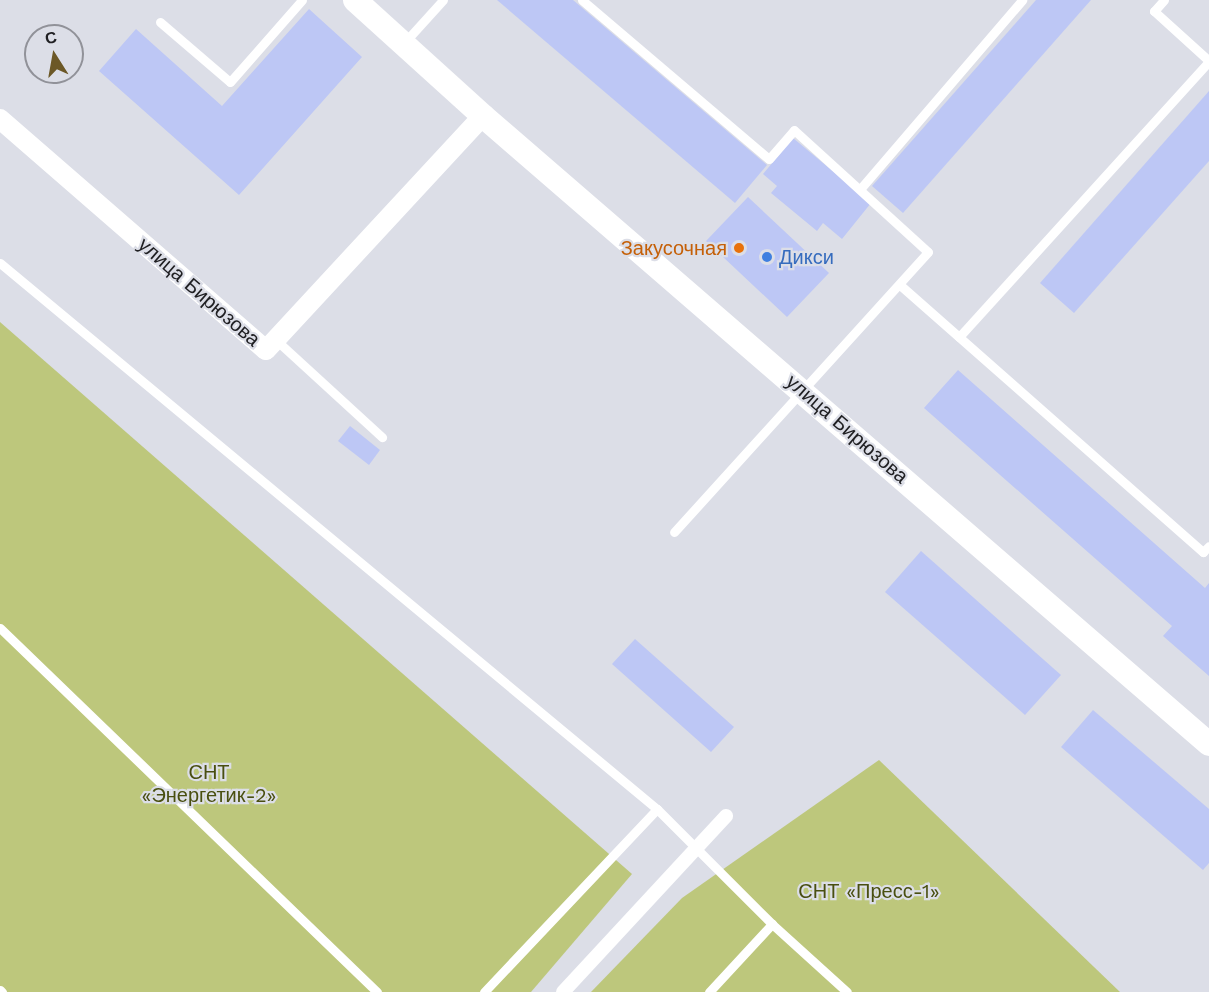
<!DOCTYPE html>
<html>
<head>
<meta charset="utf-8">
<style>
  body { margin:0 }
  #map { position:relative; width:1209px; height:992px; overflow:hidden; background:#dcdee7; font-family:"Work Sans",sans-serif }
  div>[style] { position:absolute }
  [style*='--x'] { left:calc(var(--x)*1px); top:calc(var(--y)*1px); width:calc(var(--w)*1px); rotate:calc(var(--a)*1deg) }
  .green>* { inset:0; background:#bdc77c }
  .building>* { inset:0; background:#bdc7f5 }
  .service>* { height:9px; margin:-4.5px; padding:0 4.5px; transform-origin:4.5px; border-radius:4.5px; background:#fff }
  .pedestrian>* { height:14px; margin:-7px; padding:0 7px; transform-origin:7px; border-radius:7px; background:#fff }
  .minor>* { height:20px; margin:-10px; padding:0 10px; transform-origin:10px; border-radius:10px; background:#fff }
  .tertiary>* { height:24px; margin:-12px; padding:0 12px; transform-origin:12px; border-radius:12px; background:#fff }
  .dots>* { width:16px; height:16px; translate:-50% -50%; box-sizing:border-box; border:3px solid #dcdee7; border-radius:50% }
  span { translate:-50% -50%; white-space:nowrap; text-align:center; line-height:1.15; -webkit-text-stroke:4.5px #dcdee7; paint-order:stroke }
  .food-label { font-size:20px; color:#c56008 }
  .right { translate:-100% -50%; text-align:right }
  .shop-label { font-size:20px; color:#366cbe }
  .left { translate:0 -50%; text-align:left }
  .street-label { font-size:20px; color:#202023 }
  .park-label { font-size:20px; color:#494f10 }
  .north { position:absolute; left:24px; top:24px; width:60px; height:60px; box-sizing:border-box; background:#dcdee7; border:2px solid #919299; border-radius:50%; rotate:349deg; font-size:16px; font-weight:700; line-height:24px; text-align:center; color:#202023 }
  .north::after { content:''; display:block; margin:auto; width:21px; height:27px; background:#6c5827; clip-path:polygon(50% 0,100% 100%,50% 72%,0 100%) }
</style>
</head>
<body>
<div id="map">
  <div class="green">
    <i style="clip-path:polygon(0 322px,632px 874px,531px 992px,0 992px)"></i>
    <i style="clip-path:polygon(879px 760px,1120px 992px,591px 992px,682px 898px)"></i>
  </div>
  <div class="building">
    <i style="clip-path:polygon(497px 0,573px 0,767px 165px,735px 203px)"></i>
    <i style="clip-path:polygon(1036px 0,1091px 0,903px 213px,872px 186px)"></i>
    <i style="clip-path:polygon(309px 9px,362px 57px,239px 195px,99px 71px,136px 29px,222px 106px)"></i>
    <i style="clip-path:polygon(1209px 91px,1209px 161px,1074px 313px,1040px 283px)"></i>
    <i style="clip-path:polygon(793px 138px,871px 203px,842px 239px,823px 223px,817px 231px,771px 193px,777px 186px,763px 174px)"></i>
    <i style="clip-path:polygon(748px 197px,829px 273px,787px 317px,706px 241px)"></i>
    <i style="clip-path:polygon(958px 370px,1205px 588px,1209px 583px,1209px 676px,1163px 636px,1172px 626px,924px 408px)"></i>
    <i style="clip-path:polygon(350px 426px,380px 450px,369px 465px,338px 441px)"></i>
    <i style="clip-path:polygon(921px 551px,1061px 675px,1025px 715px,885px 592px)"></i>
    <i style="clip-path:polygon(635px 639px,734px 727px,711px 752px,612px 664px)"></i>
    <i style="clip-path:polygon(1093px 710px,1209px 809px,1209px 863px,1203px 870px,1061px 747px)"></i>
  </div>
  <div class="service">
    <i style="--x:582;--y:0;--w:245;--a:40.4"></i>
    <i style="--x:769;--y:159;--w:38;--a:-49"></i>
    <i style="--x:794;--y:130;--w:181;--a:42.3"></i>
    <i style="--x:928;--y:252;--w:378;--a:132.2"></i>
    <i style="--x:1164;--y:0;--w:15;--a:132"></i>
    <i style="--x:1154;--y:11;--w:72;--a:42.2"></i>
    <i style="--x:160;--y:22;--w:92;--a:40.6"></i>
    <i style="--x:230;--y:82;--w:109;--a:-48.7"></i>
    <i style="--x:404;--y:43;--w:58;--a:-47.8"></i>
    <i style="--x:861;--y:188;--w:248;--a:-49.4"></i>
    <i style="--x:0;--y:263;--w:854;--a:39.73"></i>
    <i style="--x:657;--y:809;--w:163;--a:45"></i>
    <i style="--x:900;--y:285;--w:404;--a:41.4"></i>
    <i style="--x:1203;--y:552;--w:8;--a:-45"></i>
    <i style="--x:959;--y:337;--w:372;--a:-47.8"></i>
    <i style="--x:276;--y:340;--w:144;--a:42.5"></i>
    <i style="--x:0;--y:628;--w:524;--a:43.99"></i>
    <i style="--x:0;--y:990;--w:3;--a:45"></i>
    <i style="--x:484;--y:992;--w:252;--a:-46.6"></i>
    <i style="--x:709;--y:992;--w:93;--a:-47.2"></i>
    <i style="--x:772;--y:924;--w:101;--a:42.2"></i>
  </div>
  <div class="pedestrian">
    <i style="--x:563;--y:992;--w:240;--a:-47.2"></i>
  </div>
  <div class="minor">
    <i style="--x:0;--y:119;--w:352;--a:41"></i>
    <i style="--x:266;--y:350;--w:319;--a:-47.2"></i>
  </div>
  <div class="tertiary">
    <i style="--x:355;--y:0;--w:173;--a:42.2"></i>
    <i style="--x:483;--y:116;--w:960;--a:40.86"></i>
  </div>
  <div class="dots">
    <i style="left:739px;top:248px;background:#e8710a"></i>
    <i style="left:767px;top:257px;background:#3f7fe0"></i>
  </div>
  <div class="food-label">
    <span class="right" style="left:727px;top:248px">Закусочная</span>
  </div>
  <div class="shop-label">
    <span class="left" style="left:779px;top:257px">Дикси</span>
  </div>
  <div class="street-label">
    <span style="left:199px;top:292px;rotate:41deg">улица Бирюзова</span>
    <span style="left:847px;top:429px;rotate:41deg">улица Бирюзова</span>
  </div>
  <div class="park-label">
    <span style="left:209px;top:784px">СНТ<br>«Энергетик-2»</span>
    <span style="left:869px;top:891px">СНТ «Пресс-1»</span>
  </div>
  <div class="north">С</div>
</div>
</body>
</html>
